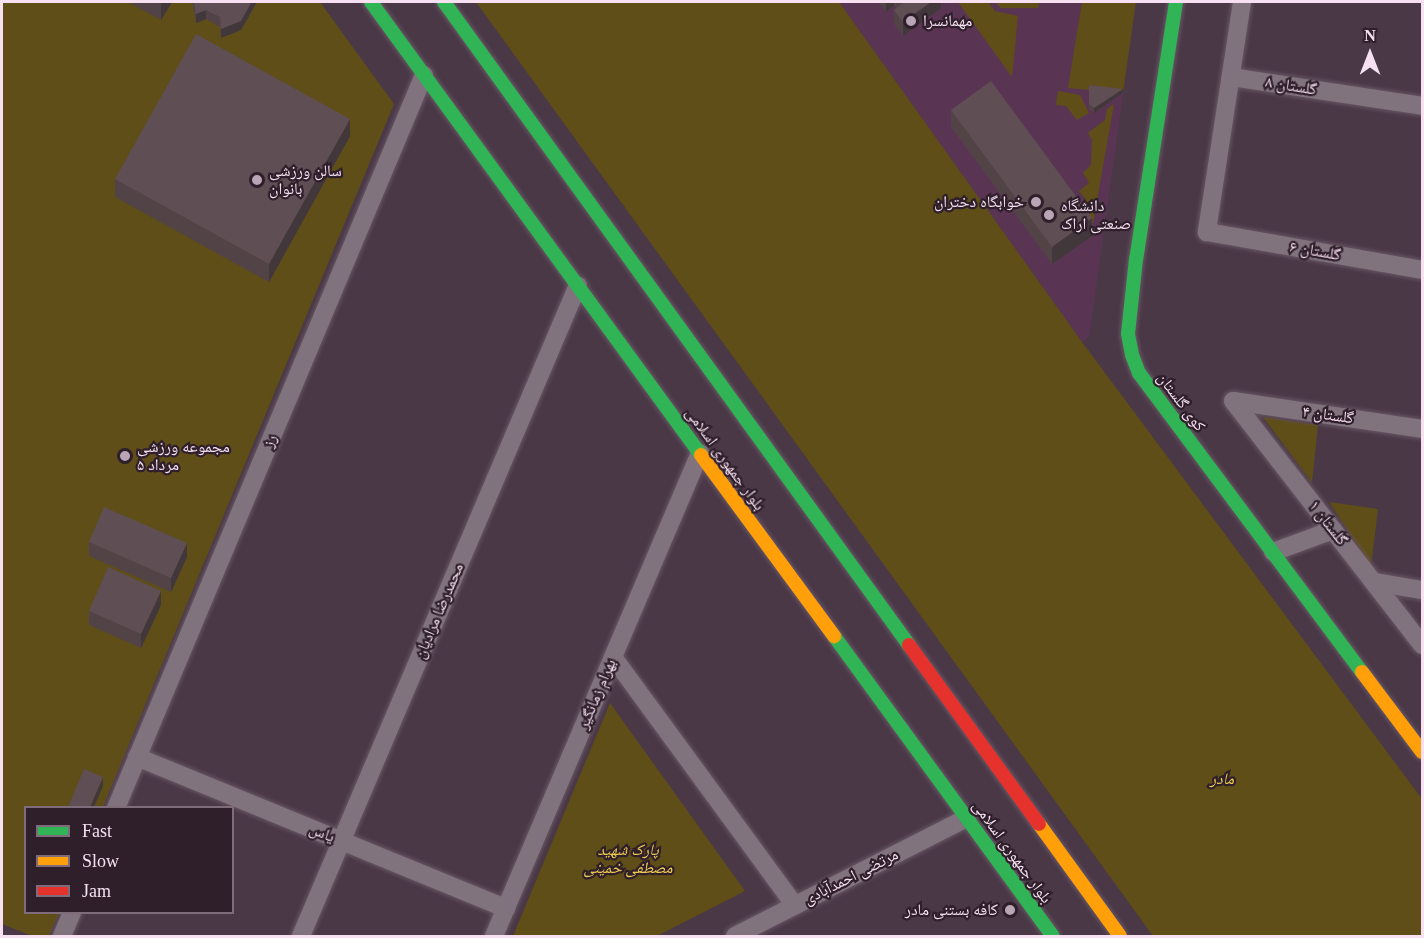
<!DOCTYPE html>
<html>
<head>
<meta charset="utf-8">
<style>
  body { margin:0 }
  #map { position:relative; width:1424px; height:938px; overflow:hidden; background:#4a3847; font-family:"Times New Roman","Noto Naskh Arabic",serif }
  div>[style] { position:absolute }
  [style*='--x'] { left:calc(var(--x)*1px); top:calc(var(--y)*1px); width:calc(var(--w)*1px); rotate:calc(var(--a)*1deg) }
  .built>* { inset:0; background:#5a3553 }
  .green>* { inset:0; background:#5f4e17 }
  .roads { filter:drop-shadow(0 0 2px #675664) drop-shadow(0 0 2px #675664) }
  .street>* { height:18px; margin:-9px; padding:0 9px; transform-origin:9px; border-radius:9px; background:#81737e }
  .fast>* { height:14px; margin:-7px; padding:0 7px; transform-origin:7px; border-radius:7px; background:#30b455 }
  .slow>* { height:14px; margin:-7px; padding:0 7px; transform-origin:7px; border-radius:7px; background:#ff9f0a }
  .jam>* { height:14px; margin:-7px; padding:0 7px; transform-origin:7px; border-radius:7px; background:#e5322d }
  .wall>* { inset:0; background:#524347 }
  .shaded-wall>* { inset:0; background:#42373a }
  .building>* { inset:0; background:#5f4e53 }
  .dots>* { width:16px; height:16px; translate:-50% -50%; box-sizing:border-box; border:3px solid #2e1f2b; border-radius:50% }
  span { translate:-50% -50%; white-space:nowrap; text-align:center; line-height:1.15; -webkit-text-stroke:4.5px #2e1f2b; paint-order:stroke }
  .poi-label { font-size:16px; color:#f6e0f1 }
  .left { translate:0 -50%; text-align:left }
  .right { translate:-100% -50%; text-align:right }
  .street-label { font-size:16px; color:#f6e0f1 }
  .park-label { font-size:16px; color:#f0cd4f; font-style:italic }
  .frame { position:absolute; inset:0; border:3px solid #f6e0f1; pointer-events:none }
  .legend { position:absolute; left:24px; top:806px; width:210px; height:108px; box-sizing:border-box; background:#2e1f2b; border:2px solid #7e6c7a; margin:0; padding:8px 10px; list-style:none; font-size:18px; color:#f6e0f1 }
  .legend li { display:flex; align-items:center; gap:12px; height:30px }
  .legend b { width:30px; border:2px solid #7e6c7a }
  .north { position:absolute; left:1340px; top:24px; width:60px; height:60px; -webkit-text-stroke:4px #2e1f2b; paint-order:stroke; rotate:0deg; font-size:16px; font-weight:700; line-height:24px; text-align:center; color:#f6e0f1 }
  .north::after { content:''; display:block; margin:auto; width:21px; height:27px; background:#f6e0f1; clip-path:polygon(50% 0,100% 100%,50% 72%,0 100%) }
</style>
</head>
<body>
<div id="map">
  <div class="built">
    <i style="clip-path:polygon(839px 2px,1136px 2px,1089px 337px,1082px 342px)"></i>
  </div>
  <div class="green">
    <i style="clip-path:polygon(2px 2px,320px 2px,394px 104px,103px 807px,26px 808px,26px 912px,59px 913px,49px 936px,32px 936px,2px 924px)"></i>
    <i style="clip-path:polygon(476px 2px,839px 2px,1082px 342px,1422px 799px,1422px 936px,1153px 936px)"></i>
    <i style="clip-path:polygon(958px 2px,988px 2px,995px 11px,1018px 16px,1012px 77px)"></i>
    <i style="clip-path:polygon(995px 2px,1039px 2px,1038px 8px,1001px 8px)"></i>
    <i style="clip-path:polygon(1082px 2px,1136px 2px,1123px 93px,1068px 88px)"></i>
    <i style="clip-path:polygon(1058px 91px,1080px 95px,1089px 113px,1077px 120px,1066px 106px,1056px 105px)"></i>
    <i style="clip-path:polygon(1114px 104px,1093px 223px,1076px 208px,1086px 200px,1079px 191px,1089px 183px,1083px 173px,1091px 165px,1092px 140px,1088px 133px,1105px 120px,1107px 109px)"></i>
    <i style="clip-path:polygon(1263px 417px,1318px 425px,1312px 483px)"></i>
    <i style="clip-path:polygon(1329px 502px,1378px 509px,1371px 566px)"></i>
    <i style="clip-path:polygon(610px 703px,745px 891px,657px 936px,513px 936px)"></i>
  </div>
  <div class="roads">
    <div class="street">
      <i style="--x:1242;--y:2;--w:233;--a:98.7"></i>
      <i style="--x:1207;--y:232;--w:218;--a:10"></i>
      <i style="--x:1231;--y:77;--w:193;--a:8.6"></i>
      <i style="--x:1233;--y:401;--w:309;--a:52.2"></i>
      <i style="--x:1233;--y:401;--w:191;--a:8.4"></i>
      <i style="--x:1273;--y:552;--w:64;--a:-20.1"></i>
      <i style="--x:1374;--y:582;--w:49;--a:9.5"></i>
      <i style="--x:613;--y:657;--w:308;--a:53.8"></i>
      <i style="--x:137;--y:757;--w:399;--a:22.3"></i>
      <i style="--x:116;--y:808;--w:795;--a:-67.21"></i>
      <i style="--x:62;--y:936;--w:26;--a:-67"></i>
      <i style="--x:301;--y:936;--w:707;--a:-66.95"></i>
      <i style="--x:494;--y:936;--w:525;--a:-66.9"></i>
      <i style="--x:735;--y:936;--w:260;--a:-27"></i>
    </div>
    <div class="fast">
      <i style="--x:371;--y:2;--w:560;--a:53.93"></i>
      <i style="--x:444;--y:2;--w:794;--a:54.13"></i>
      <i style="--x:1176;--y:2;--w:260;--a:98.8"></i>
      <i style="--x:1136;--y:259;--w:75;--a:96.1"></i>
      <i style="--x:1128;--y:334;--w:21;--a:79"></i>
      <i style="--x:1132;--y:355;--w:19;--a:69"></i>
      <i style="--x:1139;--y:373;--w:373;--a:53.3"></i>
      <i style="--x:834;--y:636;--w:371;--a:53.9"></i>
    </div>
    <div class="slow">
      <i style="--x:701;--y:455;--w:225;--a:53.7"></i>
      <i style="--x:1362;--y:672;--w:100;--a:53.1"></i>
      <i style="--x:1039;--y:824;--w:138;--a:54.1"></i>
    </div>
    <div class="jam">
      <i style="--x:909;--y:645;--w:221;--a:54"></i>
    </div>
  </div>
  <div class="wall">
    <i style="clip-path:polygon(128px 2px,172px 2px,161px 20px)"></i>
    <i style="clip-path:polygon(192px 2px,257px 2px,241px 30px,221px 38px,220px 27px,206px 19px,196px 23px)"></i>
    <i style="clip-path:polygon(878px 2px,941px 2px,941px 8px,903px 36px,894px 24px,894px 10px,896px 8px,894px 5px,886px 12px)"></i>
    <i style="clip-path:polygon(1089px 85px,1123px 93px,1094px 113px,1089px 109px)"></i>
    <i style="clip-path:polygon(951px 110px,1092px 236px,1052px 264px,951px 127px)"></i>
    <i style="clip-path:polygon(350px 136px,269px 282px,115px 197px,115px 179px)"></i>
    <i style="clip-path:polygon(89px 542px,187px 557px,171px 592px,89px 556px)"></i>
    <i style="clip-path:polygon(161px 605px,141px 648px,89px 625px,89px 611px)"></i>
  </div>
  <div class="shaded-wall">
    <i style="clip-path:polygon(161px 2px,172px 2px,161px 20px)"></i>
    <i style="clip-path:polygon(251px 2px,257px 2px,241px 30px,221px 38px,221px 29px,251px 3px)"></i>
    <i style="clip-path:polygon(886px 2px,894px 2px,894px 5px,886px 12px)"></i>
    <i style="clip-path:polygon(931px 2px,941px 2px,941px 8px,903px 36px,903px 22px)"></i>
    <i style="clip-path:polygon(206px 10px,206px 19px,196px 23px,196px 14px)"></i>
    <i style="clip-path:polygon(1123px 89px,1123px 93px,1094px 113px,1094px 108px)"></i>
    <i style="clip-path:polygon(350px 119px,350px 136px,269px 282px,269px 264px)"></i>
    <i style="clip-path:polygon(1092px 218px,1092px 236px,1052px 264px,1052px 247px)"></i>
    <i style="clip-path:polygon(187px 543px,187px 557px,171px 592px,171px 578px)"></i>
    <i style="clip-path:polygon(161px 591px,161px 605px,141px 648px,141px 634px)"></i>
    <i style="clip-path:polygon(103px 777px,103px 786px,94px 807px,90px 807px)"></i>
  </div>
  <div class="building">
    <i style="clip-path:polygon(194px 2px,248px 2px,251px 3px,241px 21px,221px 29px,220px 17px,206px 10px,196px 14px)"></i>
    <i style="clip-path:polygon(901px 2px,931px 2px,903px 22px,894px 10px,903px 3px)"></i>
    <i style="clip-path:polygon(196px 34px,350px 119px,269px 264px,115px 179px)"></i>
    <i style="clip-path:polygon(991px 81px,1092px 218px,1052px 247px,951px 110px)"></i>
    <i style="clip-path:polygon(1089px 85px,1123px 89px,1094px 108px,1089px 104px)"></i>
    <i style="clip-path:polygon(104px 507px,187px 543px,171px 578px,89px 542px)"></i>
    <i style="clip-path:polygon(108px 567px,161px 591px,141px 634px,89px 611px)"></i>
    <i style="clip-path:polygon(84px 769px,103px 777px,90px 807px,68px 807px)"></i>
  </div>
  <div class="dots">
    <i style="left:911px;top:21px;background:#baa5b6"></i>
    <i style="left:257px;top:180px;background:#baa5b6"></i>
    <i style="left:1036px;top:202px;background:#baa5b6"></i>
    <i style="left:1049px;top:215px;background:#baa5b6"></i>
    <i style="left:125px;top:456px;background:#baa5b6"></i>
    <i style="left:1010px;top:910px;background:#baa5b6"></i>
  </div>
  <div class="poi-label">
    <span class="left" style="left:923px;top:21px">مهمانسرا</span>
    <span class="left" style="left:269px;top:180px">سالن ورزشی<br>بانوان</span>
    <span class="right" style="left:1024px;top:202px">خوابگاه دختران</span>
    <span class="left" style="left:1061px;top:215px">دانشگاه<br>صنعتی اراک</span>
    <span class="left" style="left:137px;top:456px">مجموعه ورزشی<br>۵ مرداد</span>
    <span class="right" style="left:998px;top:910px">کافه بستنی مادر</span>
  </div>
  <div class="street-label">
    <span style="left:1291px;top:86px;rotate:9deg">گلستان ۸</span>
    <span style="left:1315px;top:251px;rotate:10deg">گلستان ۶</span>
    <span style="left:1181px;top:402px;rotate:53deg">کوی گلستان</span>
    <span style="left:1328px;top:415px;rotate:8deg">گلستان ۴</span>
    <span style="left:270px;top:441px;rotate:-67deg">رز</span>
    <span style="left:725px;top:459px;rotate:54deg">بلوار جمهوری اسلامی</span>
    <span style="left:1328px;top:523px;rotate:52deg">گلستان ۱</span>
    <span style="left:439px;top:611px;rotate:-67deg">محمدرضا مرادیان</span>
    <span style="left:597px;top:694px;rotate:-67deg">بهرام زمانگیر</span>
    <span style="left:322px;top:833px;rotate:22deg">یاس</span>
    <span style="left:1012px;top:852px;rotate:54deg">بلوار جمهوری اسلامی</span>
    <span style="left:851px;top:877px;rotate:-27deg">مرتضی احمدآبادی</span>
  </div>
  <div class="park-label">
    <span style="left:1222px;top:779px">مادر</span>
    <span style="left:628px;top:859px">پارک شهید<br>مصطفی خمینی</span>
  </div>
  <div class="frame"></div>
  <ul class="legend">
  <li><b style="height:8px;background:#30b455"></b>Fast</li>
  <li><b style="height:8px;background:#ff9f0a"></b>Slow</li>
  <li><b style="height:8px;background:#e5322d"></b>Jam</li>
  </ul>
  <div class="north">N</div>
</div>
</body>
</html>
